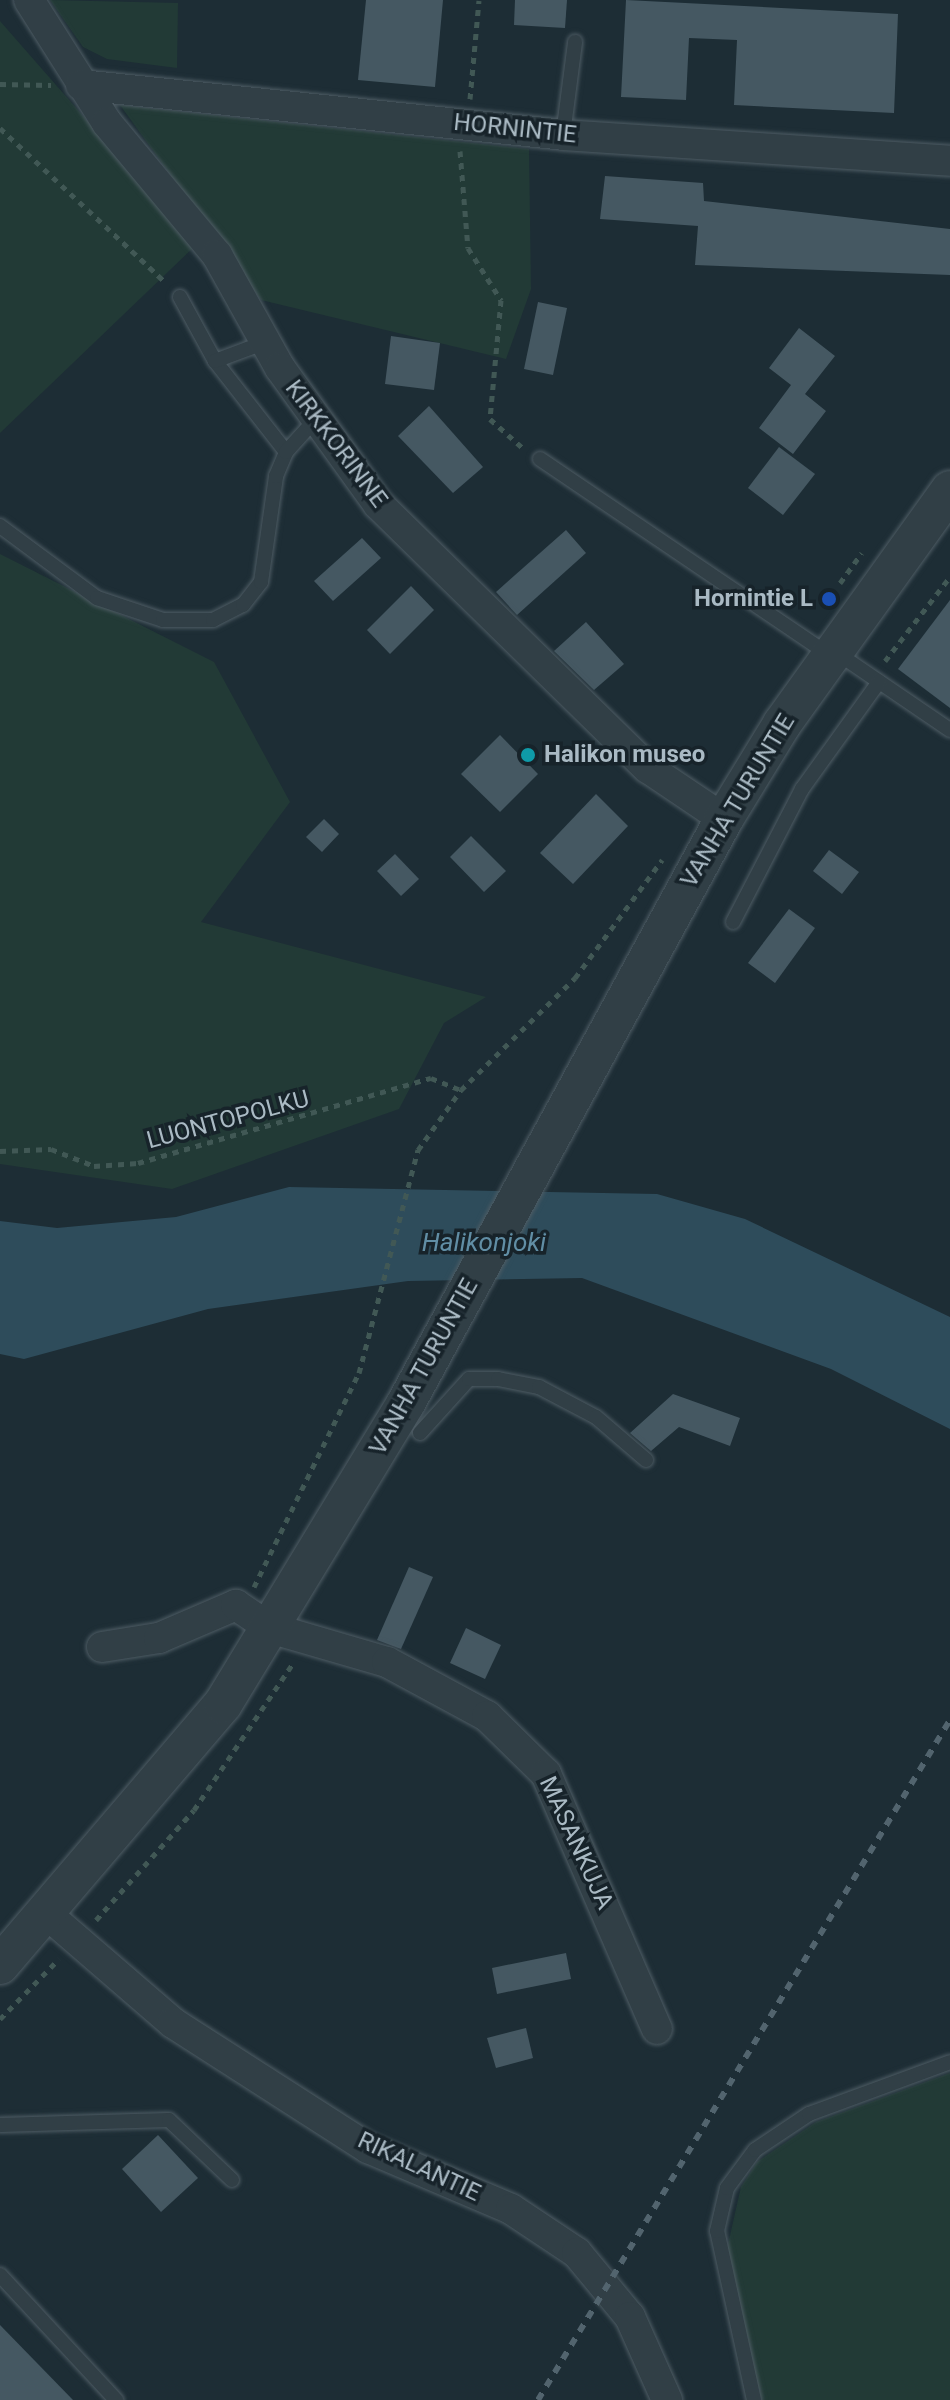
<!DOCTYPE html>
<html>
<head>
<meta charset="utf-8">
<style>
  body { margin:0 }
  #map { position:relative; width:950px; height:2400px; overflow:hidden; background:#1d2d35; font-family:Roboto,sans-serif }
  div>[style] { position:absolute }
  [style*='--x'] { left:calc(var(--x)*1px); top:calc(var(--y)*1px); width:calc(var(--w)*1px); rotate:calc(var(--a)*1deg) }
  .green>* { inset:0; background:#223a36 }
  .water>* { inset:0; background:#2e4c5b }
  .building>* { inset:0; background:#455862 }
  .path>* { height:5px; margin-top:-2.5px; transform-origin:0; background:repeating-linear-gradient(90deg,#415855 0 6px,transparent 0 12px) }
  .roads { filter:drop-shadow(0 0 2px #4e5c64) drop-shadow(0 0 2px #4e5c64) }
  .service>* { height:14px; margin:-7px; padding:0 7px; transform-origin:7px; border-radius:7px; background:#313f46 }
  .minor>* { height:30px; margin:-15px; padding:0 15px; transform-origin:15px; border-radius:15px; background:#313f46 }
  .tertiary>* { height:38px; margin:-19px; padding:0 19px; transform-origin:19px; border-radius:19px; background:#313f46 }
  .rail>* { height:6px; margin-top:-3px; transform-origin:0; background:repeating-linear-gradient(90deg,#52646e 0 8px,transparent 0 16px) }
  .dots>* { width:22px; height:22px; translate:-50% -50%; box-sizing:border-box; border:4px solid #17232a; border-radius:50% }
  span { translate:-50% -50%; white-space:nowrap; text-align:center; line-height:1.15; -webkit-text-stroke:7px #17232a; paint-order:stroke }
  .street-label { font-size:24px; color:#aabac4 }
  .poi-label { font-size:24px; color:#aabac4; font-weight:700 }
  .right { translate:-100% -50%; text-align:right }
  .left { translate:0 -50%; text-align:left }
  .water-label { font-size:26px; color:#618ea5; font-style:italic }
</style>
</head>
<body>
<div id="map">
  <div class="green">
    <i style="clip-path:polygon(50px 0,178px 3px,177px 68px,107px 59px,83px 47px)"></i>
    <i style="clip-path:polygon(0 21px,196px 245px,0 433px)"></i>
    <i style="clip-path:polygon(120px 105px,529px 149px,531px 289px,506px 359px,261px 300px)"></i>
    <i style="clip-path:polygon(0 554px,214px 662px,290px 802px,201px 922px,486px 997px,444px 1023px,399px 1109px,172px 1189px,0 1164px)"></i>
    <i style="clip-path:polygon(950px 2073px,950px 2400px,761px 2400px,727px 2249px,741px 2187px,757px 2162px,816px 2122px)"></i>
  </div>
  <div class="water">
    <i style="clip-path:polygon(289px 1187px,657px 1194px,745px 1219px,950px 1317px,950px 1429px,831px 1369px,582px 1278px,408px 1281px,208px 1309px,24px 1359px,0 1354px,0 1221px,57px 1228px,176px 1217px)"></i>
  </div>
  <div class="building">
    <i style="clip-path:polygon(366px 0,443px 0,435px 87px,358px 80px)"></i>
    <i style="clip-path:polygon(515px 0,567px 0,565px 28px,514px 25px)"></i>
    <i style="clip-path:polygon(626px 0,898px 14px,894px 113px,734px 105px,737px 40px,689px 38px,686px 100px,621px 97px)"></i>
    <i style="clip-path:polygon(605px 176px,703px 183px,704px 201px,950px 229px,950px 275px,695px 265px,698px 226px,600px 219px)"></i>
    <i style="clip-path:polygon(538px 302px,567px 308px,553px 375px,524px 369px)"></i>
    <i style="clip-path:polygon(799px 328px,835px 356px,805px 394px,826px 411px,793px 454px,759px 428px,791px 385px,769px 368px)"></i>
    <i style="clip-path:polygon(391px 336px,440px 343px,434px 390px,385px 384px)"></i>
    <i style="clip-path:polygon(429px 406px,483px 467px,453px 493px,398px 436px)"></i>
    <i style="clip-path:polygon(779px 447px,815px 474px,783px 515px,748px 488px)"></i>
    <i style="clip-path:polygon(566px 530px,586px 553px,517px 615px,496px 592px)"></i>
    <i style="clip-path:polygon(362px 538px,381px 558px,333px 601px,314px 581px)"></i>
    <i style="clip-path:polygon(411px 586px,434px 610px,390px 654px,367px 630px)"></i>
    <i style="clip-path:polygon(950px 600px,950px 708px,898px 669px)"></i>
    <i style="clip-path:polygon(586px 622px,624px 664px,594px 690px,554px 651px)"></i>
    <i style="clip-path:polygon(500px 735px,538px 774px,500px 812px,461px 774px)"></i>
    <i style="clip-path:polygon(596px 794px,628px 826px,573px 884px,540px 853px)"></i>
    <i style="clip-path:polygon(324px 819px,339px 834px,322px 852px,306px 837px)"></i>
    <i style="clip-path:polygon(471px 836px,506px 871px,484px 892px,450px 857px)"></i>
    <i style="clip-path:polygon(829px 850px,859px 872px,842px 894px,813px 871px)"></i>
    <i style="clip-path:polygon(395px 854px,419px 879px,401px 896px,377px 871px)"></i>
    <i style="clip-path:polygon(789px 909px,815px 928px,775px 983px,748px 963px)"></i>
    <i style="clip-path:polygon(673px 1394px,740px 1418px,730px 1446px,679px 1427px,651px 1451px,630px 1433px)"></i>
    <i style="clip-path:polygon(409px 1567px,433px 1577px,401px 1649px,377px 1640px)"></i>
    <i style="clip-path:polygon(466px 1628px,501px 1645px,485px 1679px,450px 1663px)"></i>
    <i style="clip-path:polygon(566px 1953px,571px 1979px,497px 1994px,492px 1968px)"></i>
    <i style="clip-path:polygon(526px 2028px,533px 2058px,496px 2068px,487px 2038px)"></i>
    <i style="clip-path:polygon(158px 2135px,198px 2178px,161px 2212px,122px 2169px)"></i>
    <i style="clip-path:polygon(0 2325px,73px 2400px,0 2400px)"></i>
  </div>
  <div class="path">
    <i style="--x:0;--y:84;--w:51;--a:1.1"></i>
    <i style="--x:470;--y:99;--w:99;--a:-84.8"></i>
    <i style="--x:0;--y:128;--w:227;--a:43"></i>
    <i style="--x:460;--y:151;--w:97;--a:85.3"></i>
    <i style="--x:468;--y:248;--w:62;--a:57.6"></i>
    <i style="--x:501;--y:300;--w:120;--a:95.3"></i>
    <i style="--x:490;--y:419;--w:45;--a:41.4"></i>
    <i style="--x:840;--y:583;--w:37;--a:-54"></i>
    <i style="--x:885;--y:661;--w:106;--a:-52.3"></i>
    <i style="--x:0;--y:1151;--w:51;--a:-2.2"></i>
    <i style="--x:51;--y:1149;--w:46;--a:21.6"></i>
    <i style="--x:94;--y:1166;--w:44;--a:-3.9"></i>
    <i style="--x:138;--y:1163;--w:305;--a:-16.2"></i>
    <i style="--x:431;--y:1078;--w:32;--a:22"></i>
    <i style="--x:254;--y:1587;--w:238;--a:-63.9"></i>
    <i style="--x:359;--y:1373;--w:231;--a:-75.2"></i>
    <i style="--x:418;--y:1150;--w:74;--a:-54.4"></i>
    <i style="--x:461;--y:1090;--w:160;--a:-44.5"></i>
    <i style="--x:575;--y:978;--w:147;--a:-53.6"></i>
    <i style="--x:96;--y:1920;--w:147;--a:-48.3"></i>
    <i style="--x:194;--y:1810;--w:179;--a:-56"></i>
    <i style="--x:0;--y:2019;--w:84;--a:-45.5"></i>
  </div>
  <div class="roads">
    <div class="service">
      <i style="--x:563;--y:135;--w:94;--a:-82.6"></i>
      <i style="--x:180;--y:297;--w:73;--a:61.3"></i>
      <i style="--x:215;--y:361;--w:115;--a:52"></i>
      <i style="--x:215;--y:361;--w:54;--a:-20.4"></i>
      <i style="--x:540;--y:459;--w:348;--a:34.1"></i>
      <i style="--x:0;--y:526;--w:121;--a:36.6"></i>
      <i style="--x:97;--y:598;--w:70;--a:18.4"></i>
      <i style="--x:163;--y:620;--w:50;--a:0"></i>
      <i style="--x:213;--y:620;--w:34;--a:-27"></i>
      <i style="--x:243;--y:605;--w:29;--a:-52"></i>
      <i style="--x:261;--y:582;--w:107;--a:-81.9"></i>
      <i style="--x:276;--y:476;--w:26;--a:-67"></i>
      <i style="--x:286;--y:452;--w:42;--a:-47.9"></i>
      <i style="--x:834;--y:651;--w:140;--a:34.3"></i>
      <i style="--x:733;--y:922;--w:150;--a:-62.6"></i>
      <i style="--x:802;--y:789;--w:132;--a:-54.3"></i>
      <i style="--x:420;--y:1433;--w:73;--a:-47.8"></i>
      <i style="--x:469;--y:1379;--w:29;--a:0"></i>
      <i style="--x:498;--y:1379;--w:42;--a:11"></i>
      <i style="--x:539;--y:1387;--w:64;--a:27.8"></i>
      <i style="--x:596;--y:1417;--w:66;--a:40.7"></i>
      <i style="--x:0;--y:2125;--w:169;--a:-1.7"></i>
      <i style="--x:169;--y:2120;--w:87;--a:43.6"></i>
      <i style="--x:0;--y:2275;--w:171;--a:47.1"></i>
      <i style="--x:754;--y:2400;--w:173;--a:-102.3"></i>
      <i style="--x:717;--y:2231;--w:44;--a:-76.9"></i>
      <i style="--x:727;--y:2188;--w:47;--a:-53.6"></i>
      <i style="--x:755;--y:2150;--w:65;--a:-33.7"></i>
      <i style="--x:809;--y:2114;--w:150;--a:-20.2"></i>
    </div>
    <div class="minor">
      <i style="--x:29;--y:0;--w:146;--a:57.6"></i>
      <i style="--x:107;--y:123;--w:172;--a:50.2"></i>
      <i style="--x:217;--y:255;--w:129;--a:60.9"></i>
      <i style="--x:280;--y:368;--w:168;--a:54.2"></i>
      <i style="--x:378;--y:504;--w:378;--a:44.4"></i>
      <i style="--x:648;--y:768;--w:92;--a:33.9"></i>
      <i style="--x:81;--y:85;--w:485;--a:5.9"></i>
      <i style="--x:563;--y:135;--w:388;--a:3.8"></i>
      <i style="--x:102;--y:1647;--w:58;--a:-9"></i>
      <i style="--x:159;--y:1638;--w:84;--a:-23.2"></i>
      <i style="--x:236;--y:1605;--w:41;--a:34.1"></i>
      <i style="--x:270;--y:1628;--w:122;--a:16.2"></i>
      <i style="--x:387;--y:1662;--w:114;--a:28.4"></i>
      <i style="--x:487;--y:1716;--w:83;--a:44.5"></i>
      <i style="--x:546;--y:1774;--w:278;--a:66.5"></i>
      <i style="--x:48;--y:1915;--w:165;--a:40.8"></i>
      <i style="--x:173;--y:2023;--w:232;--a:32.7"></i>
      <i style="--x:368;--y:2148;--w:155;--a:23.1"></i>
      <i style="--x:511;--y:2209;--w:79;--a:33.7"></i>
      <i style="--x:577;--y:2253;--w:83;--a:50.4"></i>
      <i style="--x:630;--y:2317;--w:91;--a:66"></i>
    </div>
    <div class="tertiary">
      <i style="--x:0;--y:1965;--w:343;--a:-49.5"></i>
      <i style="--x:223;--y:1704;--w:352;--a:-58.7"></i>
      <i style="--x:406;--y:1403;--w:665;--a:-61.43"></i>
      <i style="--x:724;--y:819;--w:111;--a:-58.6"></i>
      <i style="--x:782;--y:724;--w:288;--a:-54.3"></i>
    </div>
  </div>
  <div class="rail">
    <i style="--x:538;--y:2400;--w:795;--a:-58.79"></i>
  </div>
  <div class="dots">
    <i style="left:829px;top:599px;background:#1a4fb4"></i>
    <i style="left:528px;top:755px;background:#0f9aa8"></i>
  </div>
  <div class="street-label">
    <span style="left:515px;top:129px;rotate:6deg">HORNINTIE</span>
    <span style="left:336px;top:444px;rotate:53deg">KIRKKORINNE</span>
    <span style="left:738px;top:801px;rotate:-59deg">VANHA TURUNTIE</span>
    <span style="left:228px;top:1120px;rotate:-15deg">LUONTOPOLKU</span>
    <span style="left:424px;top:1367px;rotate:-61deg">VANHA TURUNTIE</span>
    <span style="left:576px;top:1843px;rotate:65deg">MASANKUJA</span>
    <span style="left:419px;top:2167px;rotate:25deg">RIKALANTIE</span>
  </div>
  <div class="poi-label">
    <span class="right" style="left:813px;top:599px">Hornintie L</span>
    <span class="left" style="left:544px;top:755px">Halikon museo</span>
  </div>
  <div class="water-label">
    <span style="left:484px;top:1243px">Halikonjoki</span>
  </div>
</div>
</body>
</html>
